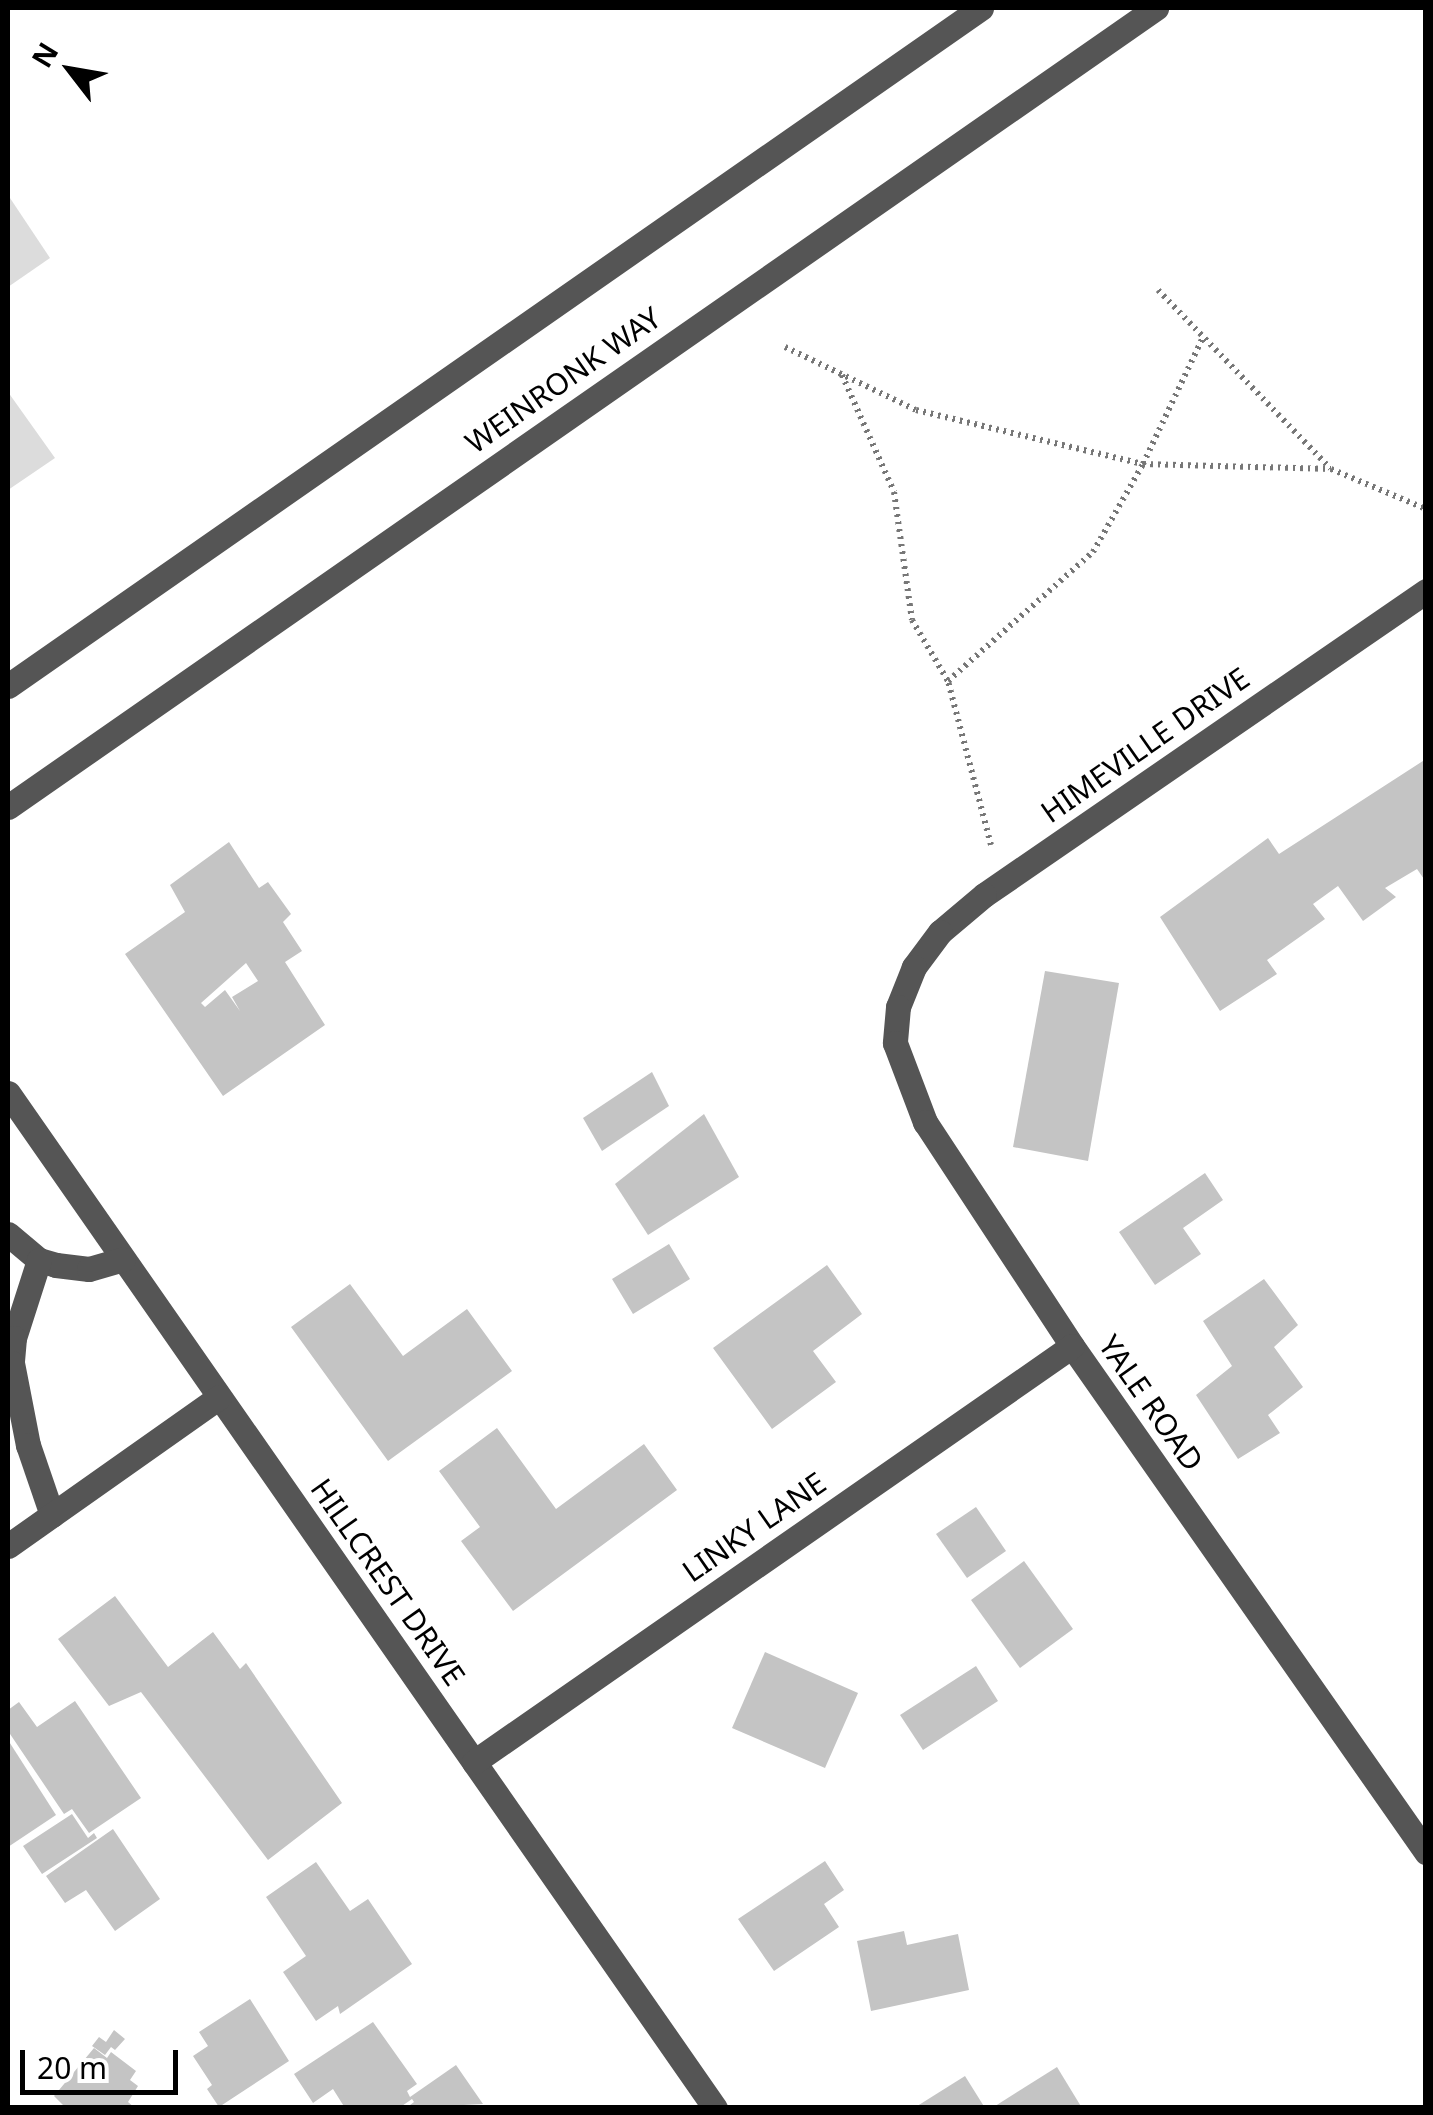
<!DOCTYPE html>
<html>
<head>
<meta charset="utf-8">
<style>
  body { margin:0 }
  #map { position:relative; width:1433px; height:2115px; overflow:hidden; background:#fff; font-family:"Noto Sans",sans-serif }
  div>[style] { position:absolute }
  [style*='--x'] { left:calc(var(--x)*1px); top:calc(var(--y)*1px); width:calc(var(--w)*1px); rotate:calc(var(--a)*1deg) }
  .green>* { inset:0; background:#dcdcdc }
  .building>* { inset:0; background:#c4c4c4 }
  .path>* { height:6px; margin-top:-3px; transform-origin:0; background:repeating-linear-gradient(90deg,#777 0 2.5px,transparent 0 7.5px) }
  .minor>* { height:25px; margin:-12.5px; padding:0 12.5px; transform-origin:12.5px; border-radius:12.5px; background:#555 }
  span { translate:-50% -50%; white-space:nowrap; text-align:center; line-height:1.15; -webkit-text-stroke:9px #fff; paint-order:stroke }
  .street-label { font-size:30px; color:#000 }
  .frame { position:absolute; inset:0; border:10px solid #000; pointer-events:none }
  .north { position:absolute; left:20px; top:20px; width:100px; height:100px; -webkit-text-stroke:8px #fff; paint-order:stroke; rotate:301deg; font-size:28px; font-weight:700; line-height:40px; text-align:center; color:#000 }
  .north::after { content:''; display:block; margin:auto; width:35px; height:45px; background:#000; clip-path:polygon(50% 0,100% 100%,50% 72%,0 100%) }
  .scale { position:absolute; left:20px; top:2050px; width:158px; height:45px; box-sizing:border-box; border:5px solid #000; border-top:0; padding-left:12px; font-size:30px; line-height:35px; white-space:nowrap; color:#000; -webkit-text-stroke:8px #fff; paint-order:stroke }
</style>
</head>
<body>
<div id="map">
  <div class="green">
    <i style="clip-path:polygon(8px 195px,50px 258px,8px 287px)"></i>
    <i style="clip-path:polygon(8px 392px,55px 458px,8px 490px)"></i>
  </div>
  <div class="building">
    <i style="clip-path:polygon(1426px 759px,1426px 882px,1417px 869px,1385px 888px,1396px 897px,1363px 921px,1338px 886px,1313px 904px,1325px 919px,1267px 960px,1277px 974px,1220px 1011px,1160px 917px,1268px 838px,1279px 854px)"></i>
    <i style="clip-path:polygon(evenodd,229px 842px,259px 888px,268px 882px,291px 914px,283px 922px,302px 951px,285px 962px,325px 1025px,223px 1096px,125px 954px,185px 912px,170px 885px,229px 842px,246px 963px,258px 981px,232px 997px,240px 1011px,225px 990px,205px 1007px,201px 1003px,246px 963px)"></i>
    <i style="clip-path:polygon(1045px 971px,1119px 983px,1088px 1161px,1013px 1147px)"></i>
    <i style="clip-path:polygon(652px 1072px,669px 1106px,602px 1151px,583px 1118px)"></i>
    <i style="clip-path:polygon(704px 1114px,739px 1177px,648px 1235px,615px 1184px)"></i>
    <i style="clip-path:polygon(1205px 1173px,1223px 1200px,1183px 1228px,1201px 1254px,1155px 1285px,1119px 1232px)"></i>
    <i style="clip-path:polygon(669px 1244px,690px 1279px,633px 1314px,612px 1279px)"></i>
    <i style="clip-path:polygon(827px 1265px,862px 1314px,813px 1351px,836px 1382px,772px 1429px,713px 1348px)"></i>
    <i style="clip-path:polygon(1264px 1279px,1298px 1325px,1274px 1347px,1303px 1387px,1268px 1415px,1280px 1433px,1238px 1459px,1196px 1395px,1232px 1366px,1203px 1321px)"></i>
    <i style="clip-path:polygon(350px 1284px,403px 1356px,467px 1309px,512px 1371px,388px 1461px,291px 1327px)"></i>
    <i style="clip-path:polygon(497px 1428px,556px 1509px,644px 1444px,677px 1490px,513px 1611px,461px 1541px,480px 1527px,439px 1471px)"></i>
    <i style="clip-path:polygon(976px 1507px,1006px 1551px,967px 1578px,936px 1534px)"></i>
    <i style="clip-path:polygon(1024px 1561px,1073px 1629px,1020px 1668px,971px 1600px)"></i>
    <i style="clip-path:polygon(115px 1596px,168px 1667px,213px 1632px,240px 1669px,246px 1663px,342px 1803px,268px 1860px,141px 1692px,109px 1706px,58px 1639px)"></i>
    <i style="clip-path:polygon(765px 1652px,858px 1693px,825px 1768px,732px 1728px)"></i>
    <i style="clip-path:polygon(976px 1666px,998px 1701px,923px 1750px,900px 1715px)"></i>
    <i style="clip-path:polygon(75px 1701px,141px 1798px,89px 1833px,72px 1809px,64px 1814px,8px 1731px,8px 1710px,19px 1702px,37px 1727px)"></i>
    <i style="clip-path:polygon(8px 1740px,56px 1815px,8px 1847px)"></i>
    <i style="clip-path:polygon(72px 1814px,88px 1838px,94px 1833px,97px 1838px,42px 1874px,23px 1846px)"></i>
    <i style="clip-path:polygon(113px 1829px,160px 1899px,115px 1931px,86px 1890px,65px 1903px,46px 1876px)"></i>
    <i style="clip-path:polygon(825px 1861px,844px 1890px,824px 1904px,839px 1927px,774px 1971px,738px 1919px)"></i>
    <i style="clip-path:polygon(316px 1862px,350px 1911px,368px 1899px,412px 1964px,340px 2014px,338px 2006px,316px 2021px,283px 1972px,306px 1956px,266px 1897px)"></i>
    <i style="clip-path:polygon(904px 1931px,907px 1945px,958px 1934px,969px 1990px,871px 2011px,857px 1941px)"></i>
    <i style="clip-path:polygon(250px 1999px,289px 2061px,219px 2107px,207px 2089px,212px 2085px,193px 2056px,208px 2046px,199px 2032px)"></i>
    <i style="clip-path:polygon(373px 2022px,417px 2084px,407px 2091px,410px 2097px,456px 2065px,483px 2104px,406px 2108px,414px 2102px,412px 2099px,399px 2108px,345px 2108px,333px 2089px,313px 2103px,294px 2074px)"></i>
    <i style="clip-path:polygon(114px 2030px,125px 2039px,115px 2050px,111px 2047px,105px 2055px,92px 2046px,99px 2037px,106px 2042px)"></i>
    <i style="clip-path:polygon(94px 2048px,107px 2058px,111px 2052px,136px 2071px,130px 2080px,138px 2086px,128px 2102px,135px 2108px,66px 2108px,54px 2096px)"></i>
    <i style="clip-path:polygon(1057px 2067px,1082px 2108px,992px 2108px)"></i>
    <i style="clip-path:polygon(965px 2076px,985px 2108px,914px 2108px)"></i>
  </div>
  <div class="path">
    <i style="--x:1158;--y:290;--w:248;--a:46"></i>
    <i style="--x:785;--y:347;--w:145;--a:25.7"></i>
    <i style="--x:916;--y:410;--w:233;--a:13.4"></i>
    <i style="--x:1143;--y:464;--w:188;--a:1.5"></i>
    <i style="--x:1331;--y:469;--w:103;--a:22.8"></i>
    <i style="--x:842;--y:375;--w:128;--a:66"></i>
    <i style="--x:894;--y:492;--w:129;--a:82"></i>
    <i style="--x:912;--y:620;--w:71;--a:59.5"></i>
    <i style="--x:991;--y:845;--w:170;--a:-104.7"></i>
    <i style="--x:948;--y:681;--w:194;--a:-41.7"></i>
    <i style="--x:1093;--y:552;--w:101;--a:-60.4"></i>
    <i style="--x:1143;--y:464;--w:140;--a:-64.7"></i>
  </div>
  <div class="minor">
    <i style="--x:1426;--y:591;--w:536;--a:145.48"></i>
    <i style="--x:984;--y:895;--w:57;--a:139.9"></i>
    <i style="--x:940;--y:932;--w:44;--a:126.6"></i>
    <i style="--x:914;--y:967;--w:43;--a:111.8"></i>
    <i style="--x:898;--y:1007;--w:36;--a:95"></i>
    <i style="--x:895;--y:1043;--w:85;--a:69.2"></i>
    <i style="--x:925;--y:1122;--w:268;--a:56.7"></i>
    <i style="--x:1072;--y:1346;--w:618;--a:55.02"></i>
    <i style="--x:8;--y:686;--w:1186;--a:-34.87"></i>
    <i style="--x:8;--y:807;--w:1399;--a:-34.84"></i>
    <i style="--x:8;--y:1093;--w:1237;--a:55.14"></i>
    <i style="--x:8;--y:1234;--w:40;--a:40"></i>
    <i style="--x:39;--y:1260;--w:18;--a:16"></i>
    <i style="--x:56;--y:1265;--w:33;--a:7"></i>
    <i style="--x:89;--y:1269;--w:35;--a:-16"></i>
    <i style="--x:39;--y:1260;--w:82;--a:107.8"></i>
    <i style="--x:14;--y:1338;--w:25;--a:95"></i>
    <i style="--x:12;--y:1363;--w:84;--a:79"></i>
    <i style="--x:28;--y:1445;--w:74;--a:71.1"></i>
    <i style="--x:8;--y:1546;--w:258;--a:-35.2"></i>
    <i style="--x:474;--y:1762;--w:728;--a:-34.82"></i>
  </div>
  <div class="street-label">
    <span style="left:563px;top:380px;rotate:-35deg">WEINRONK WAY</span>
    <span style="left:1145px;top:745px;rotate:-35deg">HIMEVILLE DRIVE</span>
    <span style="left:1151px;top:1403px;rotate:55deg">YALE ROAD</span>
    <span style="left:754px;top:1527px;rotate:-35deg">LINKY LANE</span>
    <span style="left:388px;top:1582px;rotate:55deg">HILLCREST DRIVE</span>
  </div>
  <div class="frame"></div>
  <div class="north">N</div>
  <div class="scale">20 m</div>
</div>
</body>
</html>
